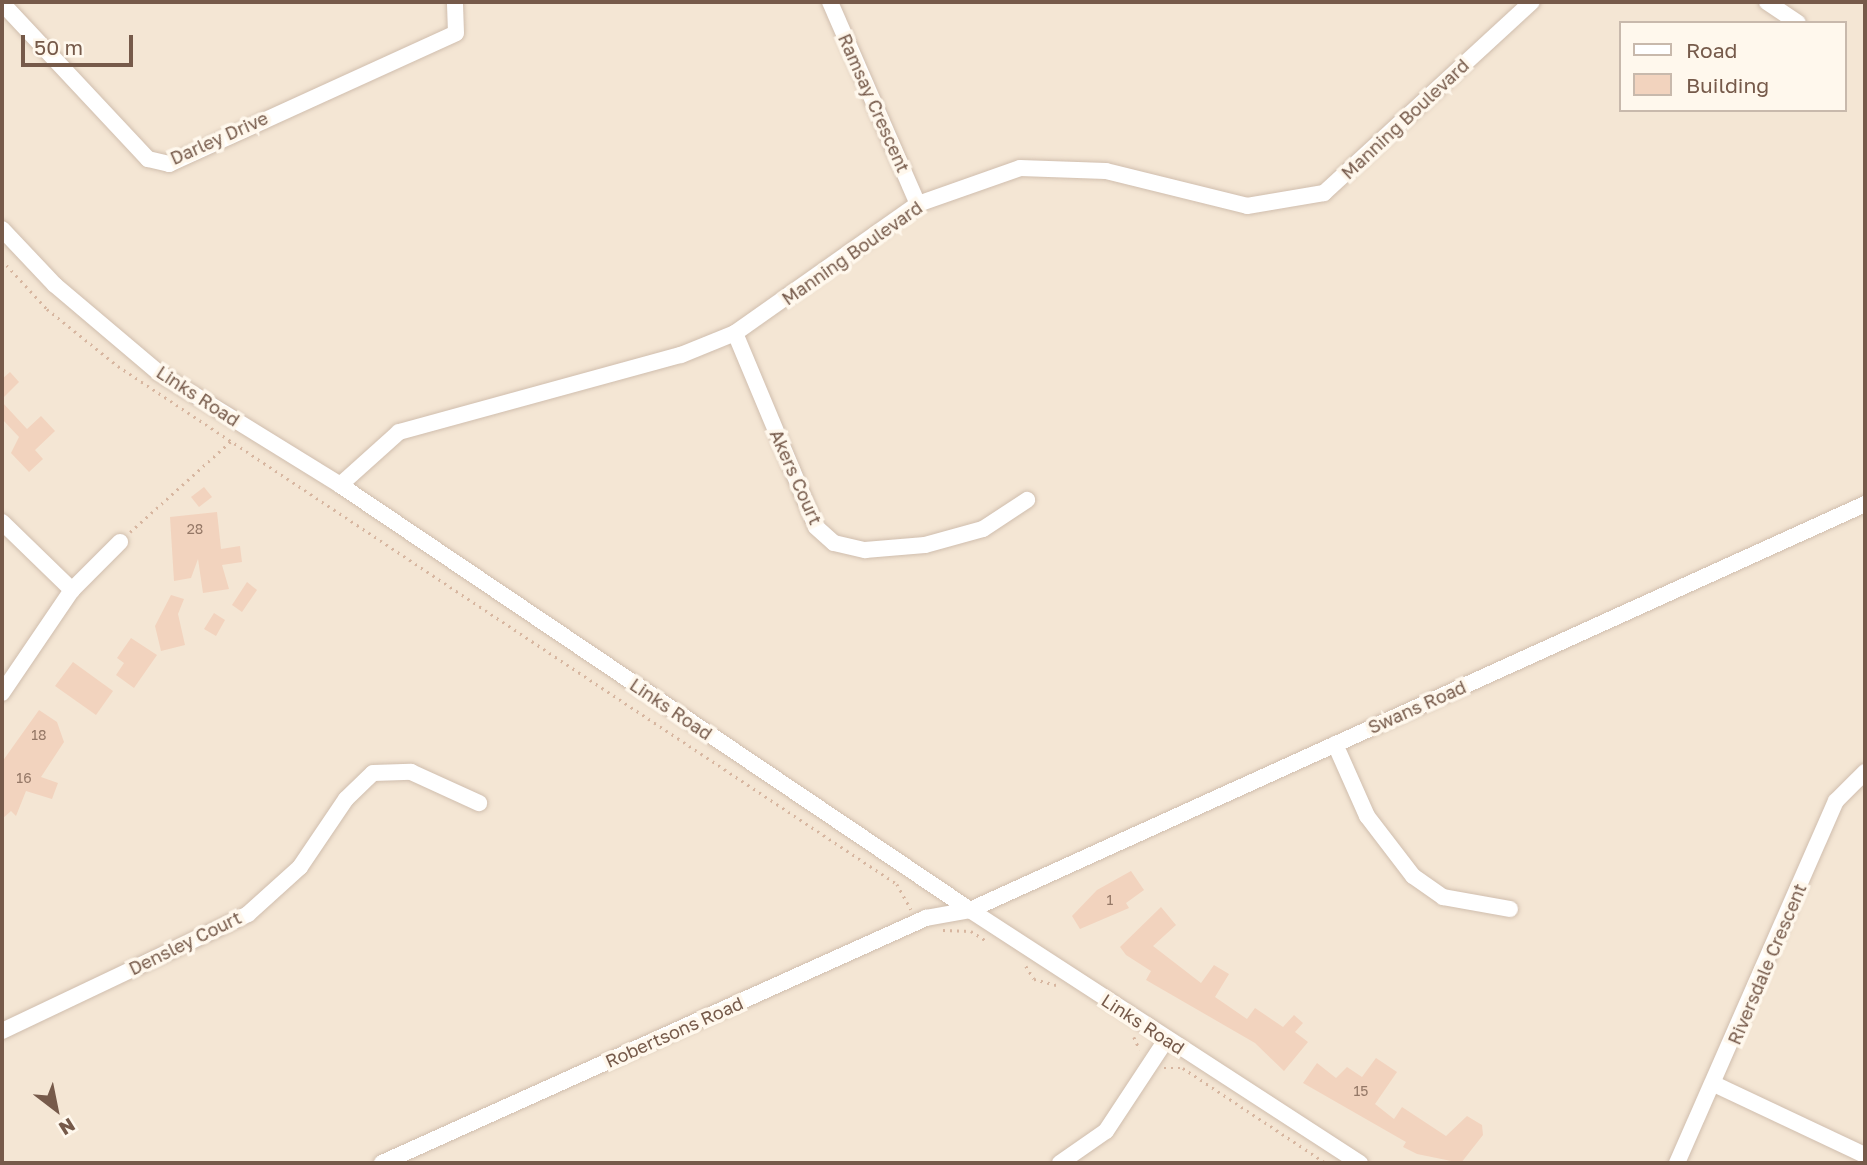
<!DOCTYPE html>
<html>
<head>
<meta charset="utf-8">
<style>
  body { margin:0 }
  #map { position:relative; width:1867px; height:1165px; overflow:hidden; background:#fcf4e6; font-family:"Golos Text",sans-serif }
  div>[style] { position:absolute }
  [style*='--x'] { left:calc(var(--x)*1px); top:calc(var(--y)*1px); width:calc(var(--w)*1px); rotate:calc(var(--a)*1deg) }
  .residential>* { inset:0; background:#f4e6d4 }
  .building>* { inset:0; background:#f2d3be }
  .path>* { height:2.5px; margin-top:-1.25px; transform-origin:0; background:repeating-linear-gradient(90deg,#d7b6a0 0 2px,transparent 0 7px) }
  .roads { filter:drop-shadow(0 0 2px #d0beae) drop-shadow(0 0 2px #d0beae) }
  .minor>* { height:16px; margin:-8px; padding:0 8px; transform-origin:8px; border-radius:8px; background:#fff }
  span { translate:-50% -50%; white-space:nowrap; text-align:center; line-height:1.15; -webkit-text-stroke:7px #fff8ed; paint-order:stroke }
  .number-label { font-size:14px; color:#957867 }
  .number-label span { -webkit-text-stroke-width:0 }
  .street-label { font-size:18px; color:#765a4a }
  .frame { position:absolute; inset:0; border:4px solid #765a4a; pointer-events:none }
  .legend { position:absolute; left:1619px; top:21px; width:228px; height:91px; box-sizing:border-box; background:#fff8ed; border:2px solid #c8b9ac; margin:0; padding:9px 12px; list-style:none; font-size:21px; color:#765a4a }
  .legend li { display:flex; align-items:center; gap:14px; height:35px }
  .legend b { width:35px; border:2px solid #c8b9ac }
  .north { position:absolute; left:21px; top:1074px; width:70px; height:70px; -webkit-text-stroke:5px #fff8ed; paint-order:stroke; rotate:148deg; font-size:19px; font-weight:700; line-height:28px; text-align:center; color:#765a4a }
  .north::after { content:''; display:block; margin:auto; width:24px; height:32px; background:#765a4a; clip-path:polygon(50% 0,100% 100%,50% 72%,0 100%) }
  .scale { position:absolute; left:21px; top:35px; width:112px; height:32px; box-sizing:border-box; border:4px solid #765a4a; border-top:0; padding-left:9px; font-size:21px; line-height:24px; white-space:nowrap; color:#765a4a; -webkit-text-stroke:5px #fff8ed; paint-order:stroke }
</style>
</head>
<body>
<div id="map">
  <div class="residential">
    <i style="clip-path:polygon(evenodd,2px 2px,1865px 2px,1865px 1163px,2px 1163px,2px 2px,1620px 23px,1844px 23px,1844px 110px,1620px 110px,1620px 23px)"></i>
  </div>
  <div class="building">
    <i style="clip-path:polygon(10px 372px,19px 382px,2px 399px,2px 379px)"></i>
    <i style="clip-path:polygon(2px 402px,27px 429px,41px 416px,55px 431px,35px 450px,43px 459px,29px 472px,11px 453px,19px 437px,2px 419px)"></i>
    <i style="clip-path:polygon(204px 487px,212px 497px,199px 507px,191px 497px)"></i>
    <i style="clip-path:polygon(217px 512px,221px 549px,240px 546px,242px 562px,222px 565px,229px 589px,203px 593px,198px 559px,191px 578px,174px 581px,170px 517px)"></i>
    <i style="clip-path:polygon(247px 582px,257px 590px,242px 612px,232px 605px)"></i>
    <i style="clip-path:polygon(171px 595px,184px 599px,178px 614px,185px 645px,161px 651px,155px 626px)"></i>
    <i style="clip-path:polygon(214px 613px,225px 620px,216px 636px,204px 629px)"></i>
    <i style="clip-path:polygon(131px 638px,157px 655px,134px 688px,116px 675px,124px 663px,117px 658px)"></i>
    <i style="clip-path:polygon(73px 662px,113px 691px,96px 715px,55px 686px)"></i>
    <i style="clip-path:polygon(39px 710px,57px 722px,64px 742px,41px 777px,58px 783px,52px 799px,26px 791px,16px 816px,11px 811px,2px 819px,2px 762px)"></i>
    <i style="clip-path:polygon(1131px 871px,1144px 890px,1126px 903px,1129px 908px,1080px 929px,1072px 916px,1097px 890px)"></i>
    <i style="clip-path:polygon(1161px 907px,1176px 925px,1153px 946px,1201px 983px,1214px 965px,1229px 974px,1215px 997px,1247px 1019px,1255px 1008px,1283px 1027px,1294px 1015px,1303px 1023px,1295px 1032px,1308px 1042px,1284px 1071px,1255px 1043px,1146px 980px,1151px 971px,1126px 955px,1120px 947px)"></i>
    <i style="clip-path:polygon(1376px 1058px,1397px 1072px,1375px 1104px,1394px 1119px,1402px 1107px,1446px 1136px,1467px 1116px,1482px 1125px,1483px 1135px,1461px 1163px,1417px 1154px,1403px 1147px,1406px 1142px,1303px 1083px,1317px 1063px,1336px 1078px,1347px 1067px,1362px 1077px)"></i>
  </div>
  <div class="path">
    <i style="--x:2;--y:260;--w:67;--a:47.4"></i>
    <i style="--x:47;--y:309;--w:91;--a:38.8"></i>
    <i style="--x:118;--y:366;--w:936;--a:33.62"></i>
    <i style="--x:897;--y:884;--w:29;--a:61"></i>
    <i style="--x:130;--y:532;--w:136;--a:-42"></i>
    <i style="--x:943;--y:930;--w:28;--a:2"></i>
    <i style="--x:971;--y:931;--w:20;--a:33"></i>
    <i style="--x:1026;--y:966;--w:15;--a:58"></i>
    <i style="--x:1034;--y:979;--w:23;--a:15"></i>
    <i style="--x:1134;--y:1037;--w:14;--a:65"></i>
    <i style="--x:1164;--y:1068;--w:19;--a:0"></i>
    <i style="--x:1183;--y:1068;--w:172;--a:33.6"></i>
  </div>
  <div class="roads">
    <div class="minor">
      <i style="--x:830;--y:2;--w:220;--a:66.5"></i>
      <i style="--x:1767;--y:2;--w:37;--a:34"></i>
      <i style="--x:2;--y:3;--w:214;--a:46.9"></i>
      <i style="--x:148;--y:159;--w:22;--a:13"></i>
      <i style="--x:169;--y:164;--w:315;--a:-24.5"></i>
      <i style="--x:456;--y:33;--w:31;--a:-92"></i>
      <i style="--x:2;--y:229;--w:77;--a:46.6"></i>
      <i style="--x:55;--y:285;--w:136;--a:40.2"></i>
      <i style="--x:159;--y:373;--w:213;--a:31.7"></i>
      <i style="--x:340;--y:485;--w:760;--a:34"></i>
      <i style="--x:970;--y:910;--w:465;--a:33"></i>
      <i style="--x:735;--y:333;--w:210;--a:67.3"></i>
      <i style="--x:816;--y:527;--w:24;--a:42"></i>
      <i style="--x:834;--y:543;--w:32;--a:13"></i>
      <i style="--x:865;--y:550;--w:60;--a:-4.8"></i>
      <i style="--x:925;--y:545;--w:60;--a:-15.4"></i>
      <i style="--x:983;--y:529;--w:53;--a:-33.4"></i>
      <i style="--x:340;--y:485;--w:79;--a:-41.9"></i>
      <i style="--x:399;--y:432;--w:292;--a:-15.3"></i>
      <i style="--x:681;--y:355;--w:58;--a:-22.2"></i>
      <i style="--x:735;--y:333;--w:224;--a:-35.2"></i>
      <i style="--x:918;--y:204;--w:108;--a:-19.4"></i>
      <i style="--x:1020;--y:168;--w:86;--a:2"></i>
      <i style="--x:1106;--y:171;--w:145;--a:13.9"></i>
      <i style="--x:1247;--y:206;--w:78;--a:-9.6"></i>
      <i style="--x:1324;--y:193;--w:282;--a:-42.6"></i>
      <i style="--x:2;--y:522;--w:98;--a:44.2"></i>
      <i style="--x:2;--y:693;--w:125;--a:-55.8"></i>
      <i style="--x:72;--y:590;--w:68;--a:-45"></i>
      <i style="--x:1335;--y:744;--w:79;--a:66"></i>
      <i style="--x:1367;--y:816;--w:76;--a:52.5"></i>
      <i style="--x:1413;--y:876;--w:37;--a:35"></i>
      <i style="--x:1443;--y:897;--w:68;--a:10.2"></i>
      <i style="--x:2;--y:1031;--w:272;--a:-25.4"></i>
      <i style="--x:248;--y:914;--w:70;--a:-42.1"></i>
      <i style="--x:300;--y:867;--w:82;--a:-55.9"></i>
      <i style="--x:346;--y:799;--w:37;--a:-44"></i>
      <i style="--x:373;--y:773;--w:38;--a:-2"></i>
      <i style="--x:411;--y:772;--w:75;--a:24.5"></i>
      <i style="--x:1716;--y:1085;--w:165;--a:25.2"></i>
      <i style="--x:382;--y:1163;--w:597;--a:-24.25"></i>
      <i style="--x:926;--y:918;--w:45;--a:-10.3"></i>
      <i style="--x:970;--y:910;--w:983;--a:-24.4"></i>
      <i style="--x:1060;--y:1163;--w:56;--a:-34.8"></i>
      <i style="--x:1106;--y:1131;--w:109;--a:-56.6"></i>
      <i style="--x:1677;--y:1163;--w:395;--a:-66.3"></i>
      <i style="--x:1836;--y:801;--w:41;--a:-45"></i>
    </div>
  </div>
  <div class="number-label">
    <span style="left:195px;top:529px">28</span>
    <span style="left:39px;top:735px">18</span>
    <span style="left:24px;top:778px">16</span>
    <span style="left:1110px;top:900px">1</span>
    <span style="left:1361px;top:1091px">15</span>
  </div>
  <div class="street-label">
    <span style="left:874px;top:103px;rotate:66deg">Ramsay Crescent</span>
    <span style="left:1405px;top:119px;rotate:-43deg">Manning Boulevard</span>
    <span style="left:219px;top:138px;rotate:-24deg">Darley Drive</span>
    <span style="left:852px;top:253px;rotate:-35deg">Manning Boulevard</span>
    <span style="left:198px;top:396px;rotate:33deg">Links Road</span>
    <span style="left:796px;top:477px;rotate:66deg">Akers Court</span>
    <span style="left:1417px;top:707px;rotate:-24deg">Swans Road</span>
    <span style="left:671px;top:709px;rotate:34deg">Links Road</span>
    <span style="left:185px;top:943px;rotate:-26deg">Densley Court</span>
    <span style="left:1767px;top:964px;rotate:-67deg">Riversdale Crescent</span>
    <span style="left:1143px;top:1024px;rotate:33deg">Links Road</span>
    <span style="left:674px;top:1032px;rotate:-24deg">Robertsons Road</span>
  </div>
  <div class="frame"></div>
  <ul class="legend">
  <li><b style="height:9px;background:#fff"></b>Road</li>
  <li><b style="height:19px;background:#f2d3be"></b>Building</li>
  </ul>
  <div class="north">N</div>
  <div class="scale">50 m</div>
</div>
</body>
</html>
